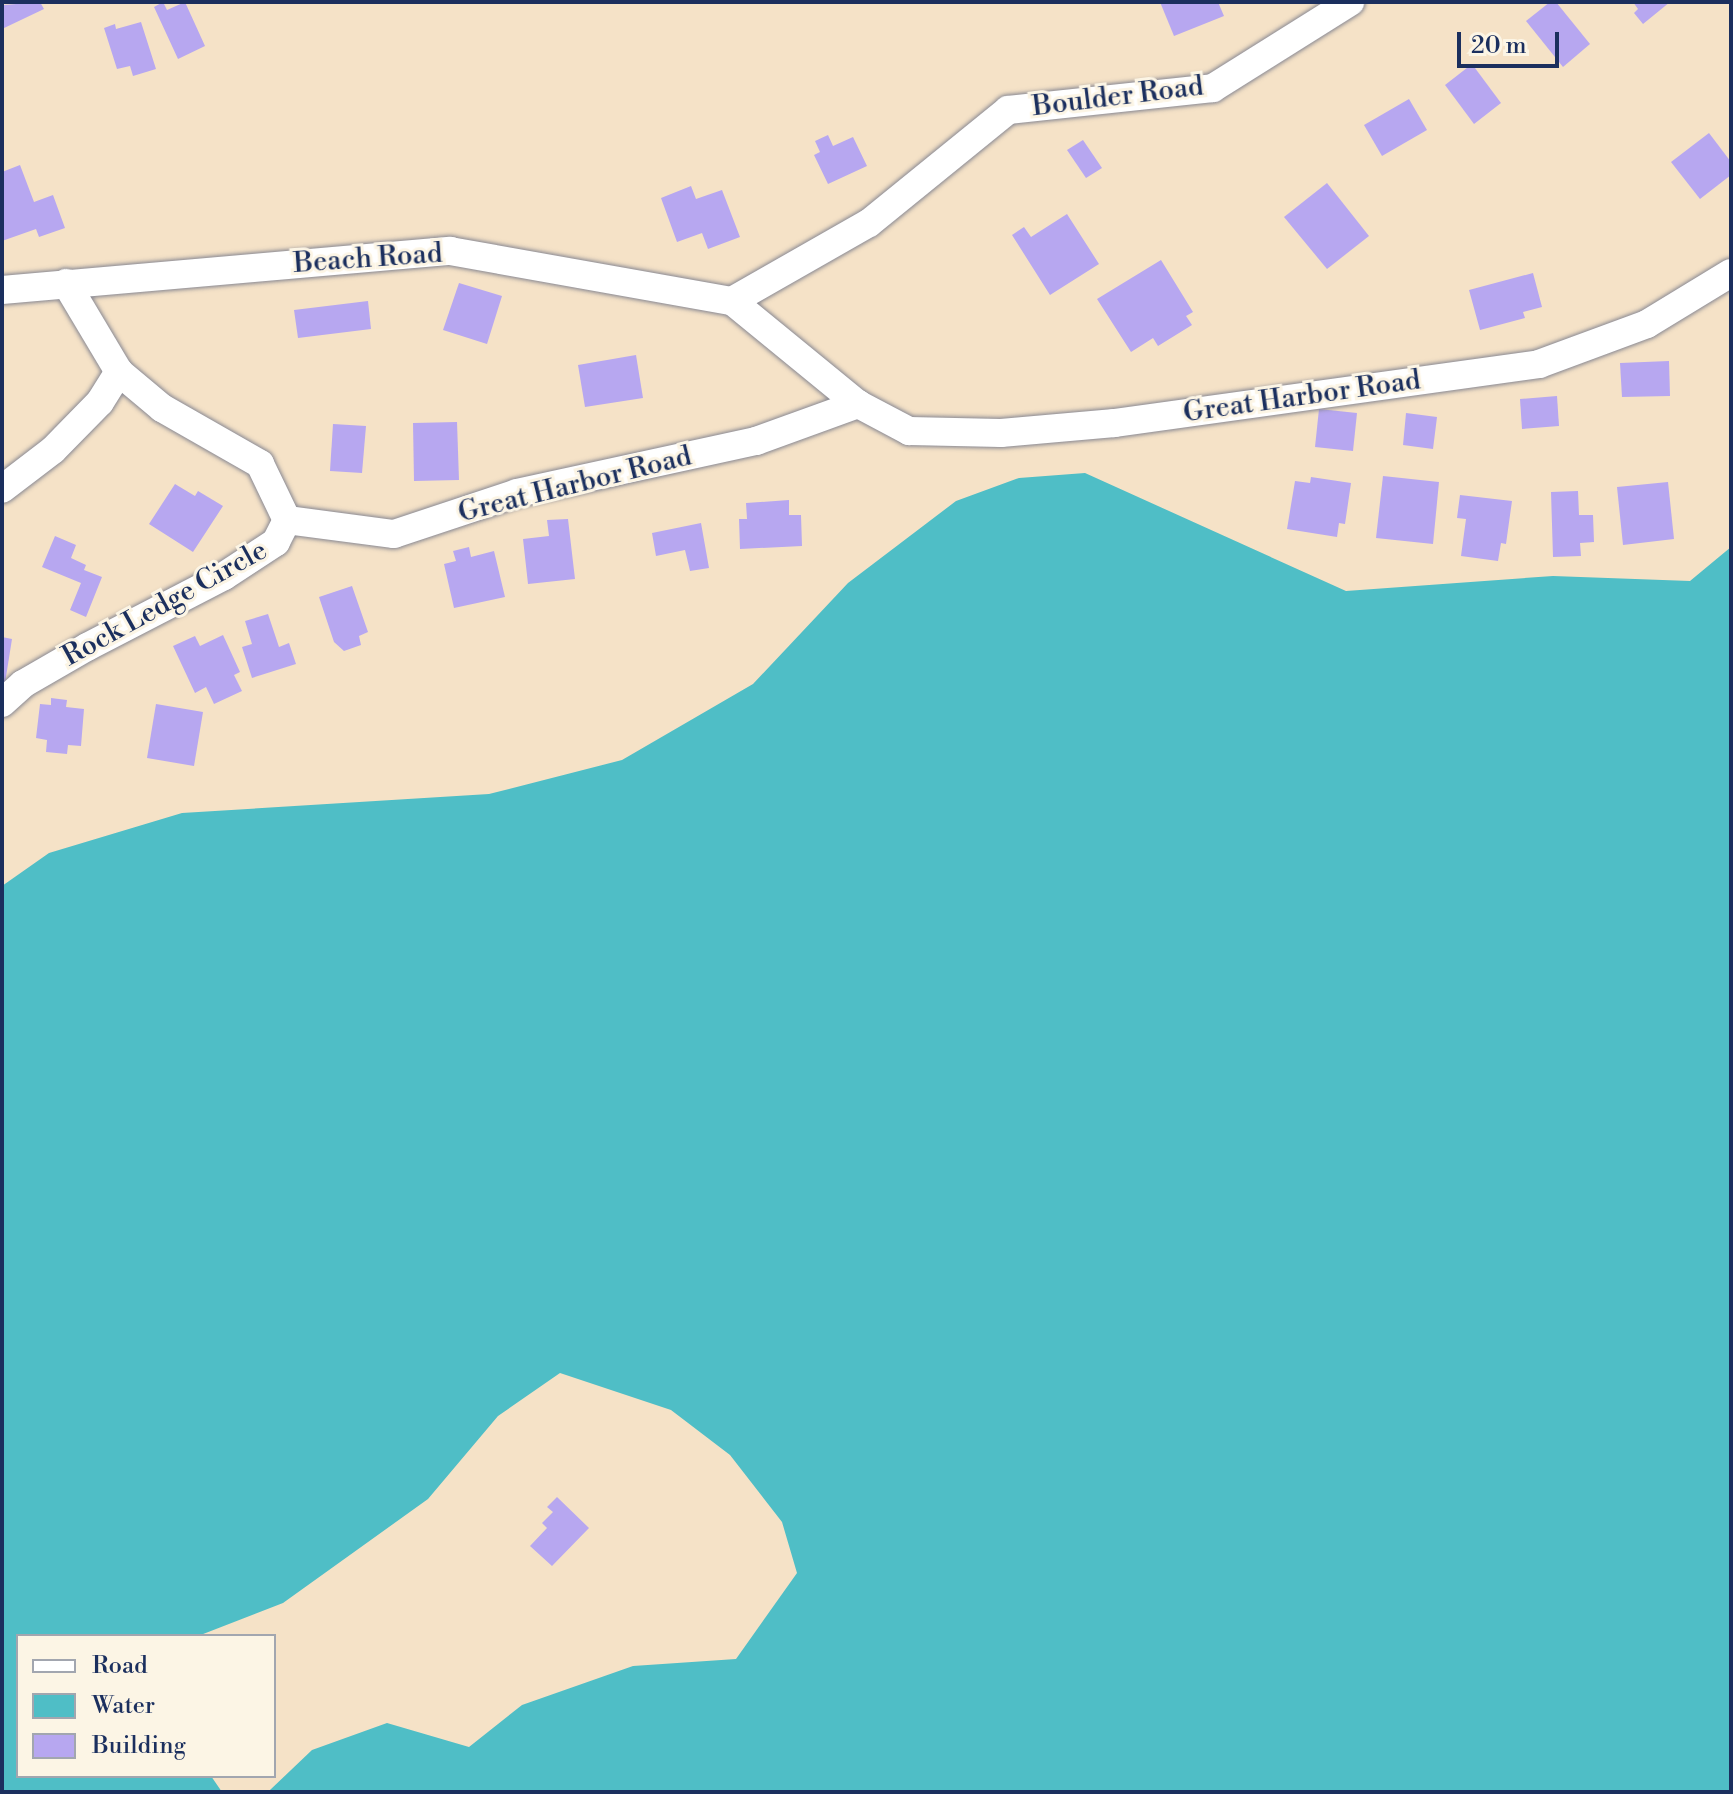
<!DOCTYPE html>
<html>
<head>
<meta charset="utf-8">
<style>
  body { margin:0 }
  #map { position:relative; width:1733px; height:1794px; overflow:hidden; background:#f5e2c7; font-family:"Libre Bodoni",serif }
  div>[style] { position:absolute }
  [style*='--x'] { left:calc(var(--x)*1px); top:calc(var(--y)*1px); width:calc(var(--w)*1px); rotate:calc(var(--a)*1deg) }
  .water>* { inset:0; background:#4fbec6 }
  .building>* { inset:0; background:#b7a7f0 }
  .roads { filter:drop-shadow(0 0 2px #888892) drop-shadow(0 0 2px #888892) }
  .street>* { height:28px; margin:-14px; padding:0 14px; transform-origin:14px; border-radius:14px; background:#fff }
  span { translate:-50% -50%; white-space:nowrap; text-align:center; line-height:1.15; -webkit-text-stroke:6px #fcf5e5; paint-order:stroke }
  .street-label { font-size:28px; color:#1b2f5e }
  .frame { position:absolute; inset:0; border:4px solid #1b2f5e; pointer-events:none }
  .legend { position:absolute; left:16px; top:1634px; width:260px; height:144px; box-sizing:border-box; background:#fcf5e5; border:2px solid #a2a6af; margin:0; padding:10px 14px; list-style:none; font-size:24px; color:#1b2f5e }
  .legend li { display:flex; align-items:center; gap:16px; height:40px }
  .legend b { width:40px; border:2px solid #a2a6af }
  .scale { position:absolute; left:1457px; top:32px; width:102px; height:36px; box-sizing:border-box; border:4px solid #1b2f5e; border-top:0; padding-left:10px; font-size:24px; line-height:28px; white-space:nowrap; color:#1b2f5e; -webkit-text-stroke:6px #fcf5e5; paint-order:stroke }
</style>
</head>
<body>
<div id="map">
  <div class="water">
    <i style="clip-path:polygon(1085px 473px,1346px 591px,1553px 576px,1690px 581px,1731px 547px,1731px 1792px,241px 1792px,270px 1790px,312px 1750px,387px 1723px,469px 1747px,522px 1705px,633px 1666px,736px 1659px,797px 1573px,782px 1522px,730px 1455px,671px 1410px,560px 1373px,498px 1416px,428px 1499px,283px 1603px,198px 1636px,18px 1636px,18px 1776px,211px 1776px,222px 1792px,2px 1792px,2px 886px,49px 853px,182px 813px,489px 794px,622px 760px,753px 684px,848px 583px,956px 501px,1019px 478px)"></i>
  </div>
  <div class="building">
    <i style="clip-path:polygon(3px 2px,4px 5px,40px 2px,44px 9px,2px 29px)"></i>
    <i style="clip-path:polygon(163px 2px,167px 10px,185px 2px,205px 46px,178px 59px,154px 7px)"></i>
    <i style="clip-path:polygon(1160px 2px,1218px 2px,1224px 16px,1174px 36px)"></i>
    <i style="clip-path:polygon(1550px 2px,1556px 2px,1590px 44px,1563px 67px,1526px 21px)"></i>
    <i style="clip-path:polygon(1633px 2px,1670px 2px,1643px 24px,1634px 13px,1638px 9px)"></i>
    <i style="clip-path:polygon(141px 22px,156px 69px,133px 76px,130px 66px,117px 69px,104px 28px,115px 24px,116px 29px)"></i>
    <i style="clip-path:polygon(1472px 64px,1501px 103px,1474px 124px,1445px 85px)"></i>
    <i style="clip-path:polygon(1409px 99px,1427px 130px,1382px 156px,1364px 125px)"></i>
    <i style="clip-path:polygon(1709px 133px,1731px 162px,1731px 175px,1700px 199px,1671px 162px)"></i>
    <i style="clip-path:polygon(828px 135px,833px 146px,853px 137px,867px 166px,828px 184px,814px 155px,820px 152px,815px 141px)"></i>
    <i style="clip-path:polygon(1083px 140px,1102px 168px,1086px 178px,1067px 150px)"></i>
    <i style="clip-path:polygon(20px 165px,34px 202px,53px 195px,65px 228px,39px 237px,36px 229px,2px 241px,2px 172px)"></i>
    <i style="clip-path:polygon(1327px 183px,1369px 236px,1327px 269px,1284px 217px)"></i>
    <i style="clip-path:polygon(691px 186px,696px 199px,722px 190px,740px 237px,708px 249px,702px 233px,677px 242px,661px 198px)"></i>
    <i style="clip-path:polygon(1067px 214px,1099px 264px,1050px 295px,1012px 235px,1024px 227px,1031px 237px)"></i>
    <i style="clip-path:polygon(1161px 260px,1193px 312px,1186px 316px,1192px 325px,1158px 346px,1153px 338px,1131px 352px,1097px 299px)"></i>
    <i style="clip-path:polygon(1533px 273px,1542px 307px,1523px 312px,1525px 318px,1480px 330px,1469px 290px)"></i>
    <i style="clip-path:polygon(459px 283px,502px 296px,487px 344px,443px 330px)"></i>
    <i style="clip-path:polygon(368px 301px,371px 329px,298px 338px,294px 310px)"></i>
    <i style="clip-path:polygon(636px 355px,643px 398px,585px 407px,578px 365px)"></i>
    <i style="clip-path:polygon(1669px 361px,1670px 396px,1622px 397px,1620px 363px)"></i>
    <i style="clip-path:polygon(1557px 396px,1559px 426px,1522px 429px,1520px 399px)"></i>
    <i style="clip-path:polygon(1319px 409px,1357px 413px,1353px 451px,1315px 447px)"></i>
    <i style="clip-path:polygon(1406px 413px,1437px 417px,1433px 449px,1403px 445px)"></i>
    <i style="clip-path:polygon(457px 422px,459px 480px,414px 481px,413px 423px)"></i>
    <i style="clip-path:polygon(333px 424px,366px 426px,362px 473px,330px 471px)"></i>
    <i style="clip-path:polygon(1383px 476px,1439px 482px,1433px 544px,1376px 538px)"></i>
    <i style="clip-path:polygon(1311px 477px,1351px 483px,1345px 524px,1339px 523px,1337px 537px,1287px 529px,1295px 481px,1310px 483px)"></i>
    <i style="clip-path:polygon(1668px 482px,1674px 539px,1623px 545px,1617px 487px)"></i>
    <i style="clip-path:polygon(175px 484px,195px 496px,198px 491px,223px 506px,193px 552px,149px 524px)"></i>
    <i style="clip-path:polygon(1578px 491px,1579px 515px,1593px 515px,1594px 542px,1580px 543px,1581px 556px,1553px 557px,1551px 492px)"></i>
    <i style="clip-path:polygon(1460px 495px,1512px 501px,1506px 544px,1501px 543px,1498px 561px,1461px 556px,1466px 519px,1457px 518px)"></i>
    <i style="clip-path:polygon(789px 500px,789px 515px,801px 515px,802px 546px,740px 549px,739px 519px,747px 519px,746px 503px)"></i>
    <i style="clip-path:polygon(568px 519px,575px 579px,528px 584px,523px 539px,549px 536px,547px 520px)"></i>
    <i style="clip-path:polygon(701px 523px,709px 568px,690px 571px,685px 550px,656px 556px,652px 533px)"></i>
    <i style="clip-path:polygon(55px 536px,76px 545px,71px 558px,86px 565px,84px 570px,102px 577px,86px 617px,70px 610px,81px 583px,42px 567px)"></i>
    <i style="clip-path:polygon(469px 547px,471px 557px,494px 551px,505px 597px,454px 608px,444px 564px,456px 561px,453px 551px)"></i>
    <i style="clip-path:polygon(352px 586px,368px 632px,359px 636px,361px 645px,344px 651px,334px 642px,319px 597px)"></i>
    <i style="clip-path:polygon(268px 614px,279px 647px,289px 643px,296px 664px,252px 678px,242px 647px,252px 644px,245px 621px)"></i>
    <i style="clip-path:polygon(223px 635px,240px 672px,234px 675px,242px 691px,214px 704px,206px 687px,195px 693px,173px 646px,195px 636px,200px 646px)"></i>
    <i style="clip-path:polygon(2px 637px,12px 639px,5px 683px,2px 683px)"></i>
    <i style="clip-path:polygon(51px 698px,67px 700px,66px 707px,84px 709px,81px 746px,68px 745px,67px 754px,46px 752px,47px 740px,36px 738px,40px 704px,51px 705px)"></i>
    <i style="clip-path:polygon(156px 704px,203px 712px,194px 766px,147px 758px)"></i>
    <i style="clip-path:polygon(557px 1497px,589px 1528px,552px 1566px,530px 1546px,547px 1528px,542px 1523px,553px 1512px,547px 1507px)"></i>
  </div>
  <div class="roads">
    <div class="street">
      <i style="--x:66;--y:283;--w:104;--a:59.2"></i>
      <i style="--x:2;--y:290;--w:450;--a:-5"></i>
      <i style="--x:450;--y:251;--w:286;--a:10.1"></i>
      <i style="--x:732;--y:301;--w:158;--a:-29.7"></i>
      <i style="--x:869;--y:223;--w:179;--a:-39.1"></i>
      <i style="--x:1008;--y:110;--w:206;--a:-6.1"></i>
      <i style="--x:1213;--y:88;--w:162;--a:-32.1"></i>
      <i style="--x:732;--y:301;--w:163;--a:39.3"></i>
      <i style="--x:2;--y:489;--w:64;--a:-37.4"></i>
      <i style="--x:53;--y:450;--w:67;--a:-45.6"></i>
      <i style="--x:100;--y:402;--w:36;--a:-58"></i>
      <i style="--x:119;--y:372;--w:56;--a:39.9"></i>
      <i style="--x:162;--y:408;--w:113;--a:29.7"></i>
      <i style="--x:260;--y:464;--w:62;--a:64.3"></i>
      <i style="--x:287;--y:520;--w:25;--a:117"></i>
      <i style="--x:276;--y:542;--w:62;--a:146.8"></i>
      <i style="--x:224;--y:576;--w:154;--a:152.6"></i>
      <i style="--x:87;--y:647;--w:74;--a:150"></i>
      <i style="--x:23;--y:684;--w:28;--a:138"></i>
      <i style="--x:287;--y:520;--w:108;--a:7.5"></i>
      <i style="--x:394;--y:534;--w:130;--a:-18.4"></i>
      <i style="--x:517;--y:493;--w:245;--a:-12.3"></i>
      <i style="--x:756;--y:441;--w:109;--a:-19.9"></i>
      <i style="--x:858;--y:404;--w:58;--a:27.9"></i>
      <i style="--x:909;--y:431;--w:92;--a:1.2"></i>
      <i style="--x:1001;--y:433;--w:114;--a:-5"></i>
      <i style="--x:1115;--y:423;--w:428;--a:-7.9"></i>
      <i style="--x:1539;--y:364;--w:115;--a:-20.3"></i>
      <i style="--x:1647;--y:324;--w:98;--a:-31.3"></i>
    </div>
  </div>
  <div class="street-label">
    <span style="left:1118px;top:97px;rotate:-7deg">Boulder Road</span>
    <span style="left:368px;top:259px;rotate:-4deg">Beach Road</span>
    <span style="left:1302px;top:397px;rotate:-8deg">Great Harbor Road</span>
    <span style="left:575px;top:485px;rotate:-14deg">Great Harbor Road</span>
    <span style="left:165px;top:604px;rotate:-29deg">Rock Ledge Circle</span>
  </div>
  <div class="frame"></div>
  <ul class="legend">
  <li><b style="height:10px;background:#fff"></b>Road</li>
  <li><b style="height:22px;background:#4fbec6"></b>Water</li>
  <li><b style="height:22px;background:#b7a7f0"></b>Building</li>
  </ul>
  <div class="scale">20 m</div>
</div>
</body>
</html>
